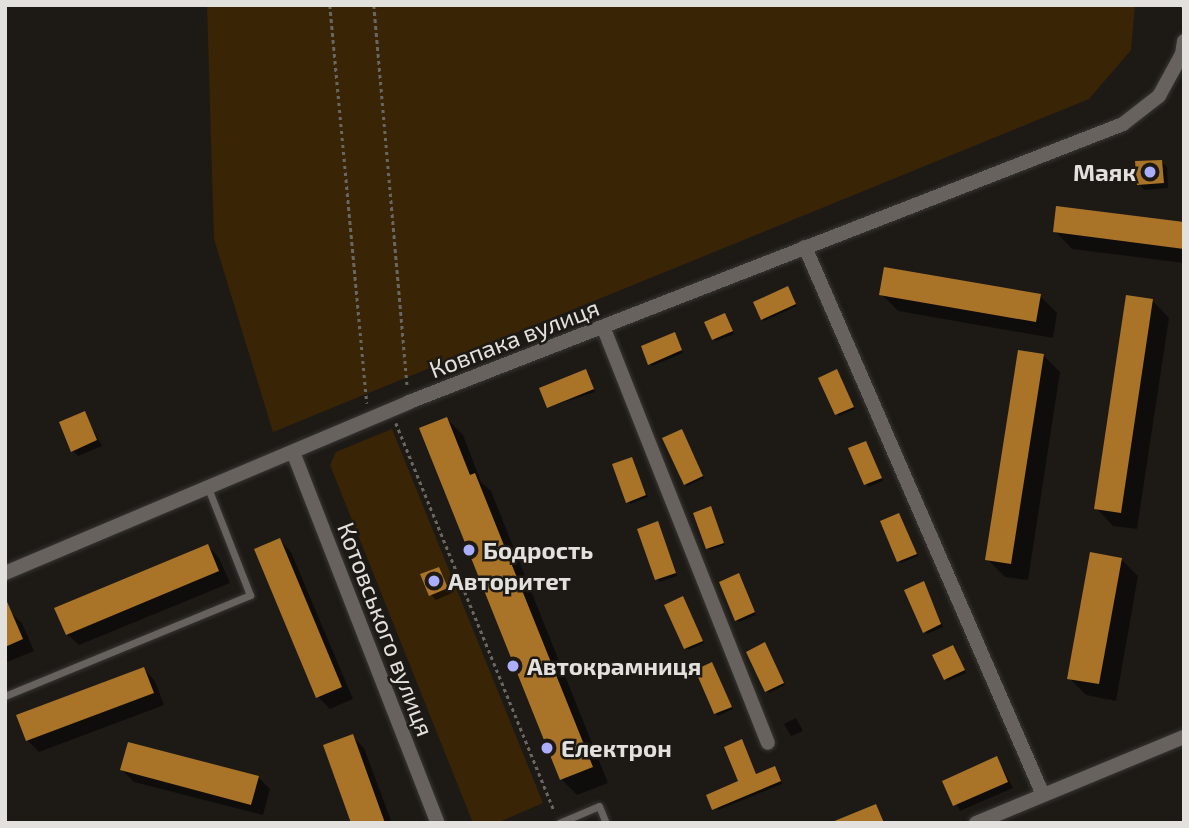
<!DOCTYPE html>
<html>
<head>
<meta charset="utf-8">
<style>
  body { margin:0 }
  #map { position:relative; width:1189px; height:828px; overflow:hidden; background:#1d1a16; font-family:"Exo 2",sans-serif }
  div>[style] { position:absolute }
  [style*='--x'] { left:calc(var(--x)*1px); top:calc(var(--y)*1px); width:calc(var(--w)*1px); rotate:calc(var(--a)*1deg) }
  .green>* { inset:0; background:#392406 }
  .shadow>* { inset:0; background:#0007 }
  .building>* { inset:0; background:#a97328 }
  .path>* { height:2.5px; margin-top:-1.25px; transform-origin:0; background:repeating-linear-gradient(90deg,#696763 0 3.5px,transparent 0 7px) }
  .roads { filter:drop-shadow(0 0 2px #383533) drop-shadow(0 0 2px #383533) }
  .lane>* { height:7px; margin:-3.5px; padding:0 3.5px; transform-origin:3.5px; border-radius:3.5px; background:#67625e }
  .street>* { height:14px; margin:-7px; padding:0 7px; transform-origin:7px; border-radius:7px; background:#67625e }
  .dots>* { width:19px; height:19px; translate:-50% -50%; box-sizing:border-box; border:4px solid #1d1a16; border-radius:50% }
  span { translate:-50% -50%; white-space:nowrap; text-align:center; line-height:1.15; -webkit-text-stroke:5px #1d1a16; paint-order:stroke }
  .poi-label { font-size:24px; color:#e3e1de; font-weight:700 }
  .right { translate:-100% -50%; text-align:right }
  .left { translate:0 -50%; text-align:left }
  .street-label { font-size:24px; color:#e3e1de }
  .frame { position:absolute; inset:0; border:7px solid #e3e1de; pointer-events:none }
</style>
</head>
<body>
<div id="map">
  <div class="green">
    <i style="clip-path:polygon(207px 5px,1135px 5px,1131px 50px,1089px 99px,273px 432px,214px 239px)"></i>
    <i style="clip-path:polygon(392px 429px,543px 803px,497px 823px,473px 823px,330px 465px,336px 452px)"></i>
  </div>
  <div class="shadow">
    <i style="clip-path:polygon(1161px 161px,1167px 167px,1168px 188px,1144px 190px,1139px 184px)"></i>
    <i style="clip-path:polygon(1184px 224px,1184px 263px,1072px 249px,1055px 231px)"></i>
    <i style="clip-path:polygon(790px 291px,797px 306px,764px 321px,762px 319px)"></i>
    <i style="clip-path:polygon(881px 294px,1040px 296px,1057px 313px,1053px 338px,898px 311px)"></i>
    <i style="clip-path:polygon(1152px 300px,1169px 318px,1137px 529px,1113px 526px,1096px 508px)"></i>
    <i style="clip-path:polygon(727px 318px,734px 334px,716px 341px,714px 339px)"></i>
    <i style="clip-path:polygon(677px 337px,683px 353px,652px 366px,650px 364px)"></i>
    <i style="clip-path:polygon(1043px 355px,1060px 372px,1028px 580px,1005px 577px,987px 559px)"></i>
    <i style="clip-path:polygon(588px 374px,595px 392px,549px 407px)"></i>
    <i style="clip-path:polygon(839px 374px,855px 409px,839px 416px,837px 414px)"></i>
    <i style="clip-path:polygon(84px 413px,102px 446px,78px 456px,73px 451px)"></i>
    <i style="clip-path:polygon(447px 419px,463px 435px,481px 482px,491px 491px,608px 783px,577px 795px,561px 779px)"></i>
    <i style="clip-path:polygon(684px 434px,704px 478px,687px 486px,685px 484px)"></i>
    <i style="clip-path:polygon(868px 445px,883px 481px,868px 487px,851px 449px)"></i>
    <i style="clip-path:polygon(631px 459px,648px 497px,630px 504px,628px 502px)"></i>
    <i style="clip-path:polygon(710px 508px,725px 545px,710px 550px,708px 548px)"></i>
    <i style="clip-path:polygon(899px 515px,918px 556px,901px 563px,899px 561px)"></i>
    <i style="clip-path:polygon(658px 523px,677px 576px,659px 582px,639px 530px)"></i>
    <i style="clip-path:polygon(280px 540px,291px 552px,353px 699px,330px 709px,318px 697px,256px 550px)"></i>
    <i style="clip-path:polygon(208px 546px,219px 558px,230px 583px,79px 645px,67px 634px)"></i>
    <i style="clip-path:polygon(1121px 559px,1138px 576px,1116px 701px,1086px 695px,1069px 678px)"></i>
    <i style="clip-path:polygon(438px 569px,452px 593px,436px 600px,431px 595px)"></i>
    <i style="clip-path:polygon(741px 577px,756px 615px,739px 622px,737px 620px)"></i>
    <i style="clip-path:polygon(924px 583px,943px 627px,927px 634px,925px 631px)"></i>
    <i style="clip-path:polygon(685px 601px,704px 643px,688px 650px,686px 648px)"></i>
    <i style="clip-path:polygon(10px 612px,22px 623px,34px 651px,5px 663px,5px 614px)"></i>
    <i style="clip-path:polygon(767px 647px,785px 685px,769px 693px,767px 691px)"></i>
    <i style="clip-path:polygon(955px 649px,966px 673px,947px 681px,945px 679px)"></i>
    <i style="clip-path:polygon(712px 664px,733px 709px,718px 716px,716px 713px)"></i>
    <i style="clip-path:polygon(144px 669px,155px 681px,164px 705px,39px 752px,27px 740px)"></i>
    <i style="clip-path:polygon(796px 718px,803px 731px,791px 736px,784px 724px)"></i>
    <i style="clip-path:polygon(352px 736px,364px 748px,392px 823px,353px 823px)"></i>
    <i style="clip-path:polygon(744px 744px,757px 776px,777px 771px,782px 784px,716px 811px,741px 782px)"></i>
    <i style="clip-path:polygon(997px 758px,1013px 788px,960px 811px,944px 782px)"></i>
    <i style="clip-path:polygon(122px 770px,258px 777px,270px 789px,263px 815px,134px 782px)"></i>
  </div>
  <div class="building">
    <i style="clip-path:polygon(1162px 160px,1164px 183px,1137px 185px,1135px 161px)"></i>
    <i style="clip-path:polygon(1056px 206px,1184px 222px,1184px 249px,1053px 232px)"></i>
    <i style="clip-path:polygon(884px 267px,1041px 294px,1036px 322px,879px 295px)"></i>
    <i style="clip-path:polygon(788px 286px,796px 304px,761px 320px,753px 302px)"></i>
    <i style="clip-path:polygon(1126px 295px,1153px 299px,1121px 513px,1094px 509px)"></i>
    <i style="clip-path:polygon(725px 313px,733px 331px,712px 340px,704px 322px)"></i>
    <i style="clip-path:polygon(675px 332px,682px 350px,648px 365px,641px 346px)"></i>
    <i style="clip-path:polygon(1018px 350px,1044px 354px,1011px 564px,985px 560px)"></i>
    <i style="clip-path:polygon(586px 369px,594px 389px,547px 408px,539px 388px)"></i>
    <i style="clip-path:polygon(837px 369px,854px 407px,835px 415px,818px 378px)"></i>
    <i style="clip-path:polygon(85px 411px,97px 440px,71px 452px,59px 422px)"></i>
    <i style="clip-path:polygon(447px 417px,470px 475px,475px 473px,593px 767px,560px 780px,419px 428px)"></i>
    <i style="clip-path:polygon(682px 429px,703px 476px,684px 485px,662px 438px)"></i>
    <i style="clip-path:polygon(866px 441px,882px 478px,864px 485px,848px 448px)"></i>
    <i style="clip-path:polygon(632px 457px,646px 495px,626px 503px,612px 464px)"></i>
    <i style="clip-path:polygon(711px 506px,724px 543px,706px 549px,693px 513px)"></i>
    <i style="clip-path:polygon(899px 513px,917px 554px,897px 562px,880px 521px)"></i>
    <i style="clip-path:polygon(658px 521px,676px 573px,655px 580px,637px 529px)"></i>
    <i style="clip-path:polygon(280px 538px,342px 687px,316px 698px,254px 549px)"></i>
    <i style="clip-path:polygon(208px 544px,219px 571px,66px 635px,54px 608px)"></i>
    <i style="clip-path:polygon(1090px 552px,1122px 558px,1099px 684px,1067px 679px)"></i>
    <i style="clip-path:polygon(439px 567px,448px 588px,429px 596px,420px 574px)"></i>
    <i style="clip-path:polygon(739px 573px,755px 612px,735px 621px,719px 582px)"></i>
    <i style="clip-path:polygon(924px 581px,941px 624px,923px 633px,904px 590px)"></i>
    <i style="clip-path:polygon(683px 596px,703px 641px,684px 649px,664px 605px)"></i>
    <i style="clip-path:polygon(5px 597px,23px 639px,5px 647px)"></i>
    <i style="clip-path:polygon(765px 642px,784px 683px,765px 692px,746px 652px)"></i>
    <i style="clip-path:polygon(953px 645px,965px 670px,944px 680px,932px 655px)"></i>
    <i style="clip-path:polygon(712px 662px,732px 707px,714px 714px,695px 670px)"></i>
    <i style="clip-path:polygon(144px 667px,154px 693px,26px 741px,16px 715px)"></i>
    <i style="clip-path:polygon(353px 734px,385px 823px,351px 823px,323px 745px)"></i>
    <i style="clip-path:polygon(742px 739px,756px 774px,775px 766px,781px 781px,712px 810px,706px 795px,738px 781px,724px 747px)"></i>
    <i style="clip-path:polygon(128px 742px,259px 776px,251px 805px,120px 770px)"></i>
    <i style="clip-path:polygon(997px 756px,1008px 782px,953px 806px,942px 781px)"></i>
    <i style="clip-path:polygon(876px 804px,884px 823px,832px 823px,832px 822px)"></i>
  </div>
  <div class="path">
    <i style="--x:330;--y:5;--w:400;--a:84.7"></i>
    <i style="--x:374;--y:5;--w:381;--a:85"></i>
    <i style="--x:1182;--y:5;--w:4;--a:56"></i>
    <i style="--x:396;--y:423;--w:420;--a:67.8"></i>
  </div>
  <div class="roads">
    <div class="lane">
      <i style="--x:5;--y:696;--w:265;--a:-22.4"></i>
      <i style="--x:250;--y:595;--w:115;--a:-111.4"></i>
      <i style="--x:559;--y:823;--w:43;--a:-23"></i>
      <i style="--x:599;--y:806;--w:18;--a:68"></i>
    </div>
    <div class="street">
      <i style="--x:805;--y:247;--w:597;--a:66.52"></i>
      <i style="--x:604;--y:329;--w:445;--a:68.4"></i>
      <i style="--x:293;--y:452;--w:398;--a:68.7"></i>
      <i style="--x:5;--y:573;--w:439;--a:-22.9"></i>
      <i style="--x:409;--y:402;--w:766;--a:-21.27"></i>
      <i style="--x:1123;--y:124;--w:46;--a:-37.9"></i>
      <i style="--x:1159;--y:96;--w:48;--a:-61.3"></i>
      <i style="--x:1182;--y:54;--w:13;--a:-81"></i>
      <i style="--x:976;--y:823;--w:225;--a:-22.5"></i>
    </div>
  </div>
  <div class="dots">
    <i style="left:1150px;top:172px;background:#abaffb"></i>
    <i style="left:469px;top:550px;background:#abaffb"></i>
    <i style="left:434px;top:581px;background:#abaffb"></i>
    <i style="left:513px;top:666px;background:#abaffb"></i>
    <i style="left:547px;top:748px;background:#abaffb"></i>
  </div>
  <div class="poi-label">
    <span class="right" style="left:1136px;top:172px">Маяк</span>
    <span class="left" style="left:483px;top:550px">Бодрость</span>
    <span class="left" style="left:448px;top:581px">Авторитет</span>
    <span class="left" style="left:527px;top:666px">Автокрамниця</span>
    <span class="left" style="left:561px;top:748px">Електрон</span>
  </div>
  <div class="street-label">
    <span style="left:514px;top:338px;rotate:-21deg">Ковпака вулиця</span>
    <span style="left:386px;top:629px;rotate:69deg">Котовського вулиця</span>
  </div>
  <div class="frame"></div>
</div>
</body>
</html>
